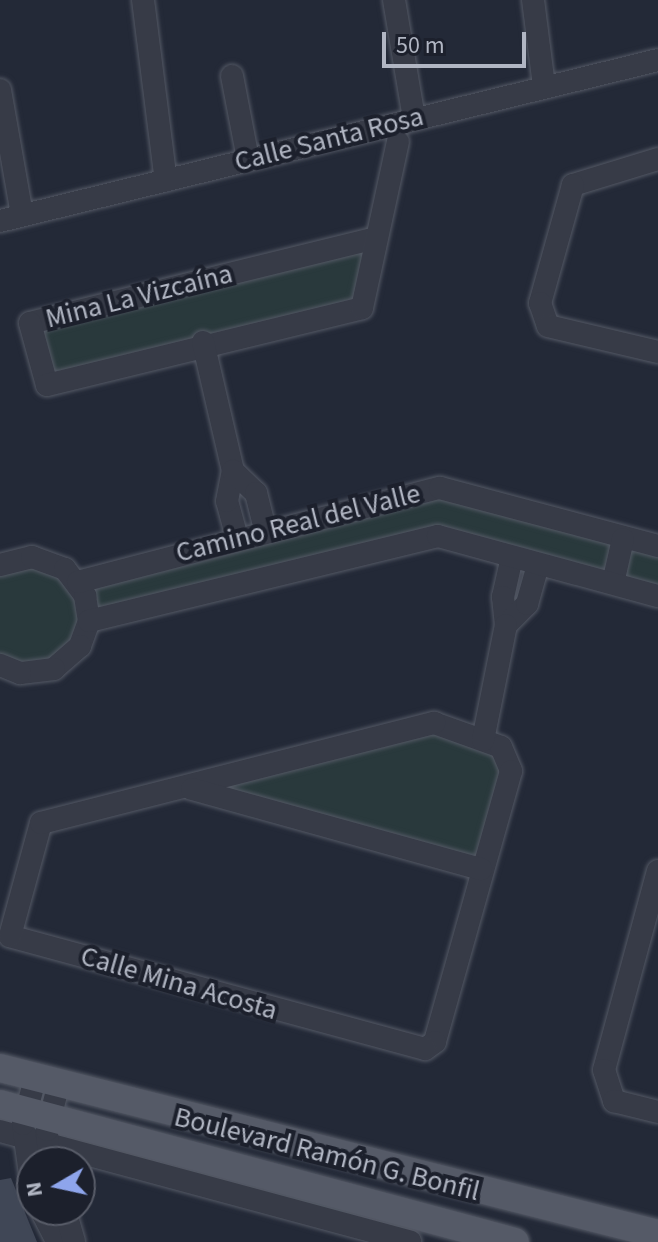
<!DOCTYPE html>
<html>
<head>
<meta charset="utf-8">
<style>
  body { margin:0 }
  #map { position:relative; width:658px; height:1242px; overflow:hidden; background:#232937; font-family:"Source Sans 3",sans-serif }
  div>[style] { position:absolute }
  [style*='--x'] { left:calc(var(--x)*1px); top:calc(var(--y)*1px); width:calc(var(--w)*1px); rotate:calc(var(--a)*1deg) }
  .green>* { inset:0; background:#29393c }
  .building>* { inset:0; background:#404756 }
  .roads { filter:drop-shadow(0 0 2px #545965) drop-shadow(0 0 2px #545965) }
  .minor>* { height:22px; margin:-11px; padding:0 11px; transform-origin:11px; border-radius:11px; background:#373b47 }
  .major>* { height:28px; margin:-14px; padding:0 14px; transform-origin:14px; border-radius:14px; background:#555a67 }
  span { translate:-50% -50%; white-space:nowrap; text-align:center; line-height:1.15; -webkit-text-stroke:8px #1c202c; paint-order:stroke }
  .street-label { font-size:28px; color:#b1b6c3 }
  .north { position:absolute; left:16px; top:1146px; width:80px; height:80px; box-sizing:border-box; background:#1c202c; border:2px solid #585c68; border-radius:50%; rotate:261deg; font-size:22px; font-weight:700; line-height:32px; text-align:center; color:#b1b6c3 }
  .north::after { content:''; display:block; margin:auto; width:28px; height:36px; background:#8ea5ec; clip-path:polygon(50% 0,100% 100%,50% 72%,0 100%) }
  .scale { position:absolute; left:382px; top:32px; width:144px; height:36px; box-sizing:border-box; border:4px solid #b1b6c3; border-top:0; padding-left:10px; font-size:24px; line-height:28px; white-space:nowrap; color:#b1b6c3; -webkit-text-stroke:6px #1c202c; paint-order:stroke }
</style>
</head>
<body>
<div id="map">
  <div class="green">
    <i style="clip-path:polygon(376px 238px,362px 308px,47px 385px,30px 323px)"></i>
    <i style="clip-path:polygon(408px 491px,658px 546px,658px 596px,459px 541px,90px 620px,69px 659px,0 665px,0 565px,14px 558px,78px 582px)"></i>
    <i style="clip-path:polygon(434px 723px,510px 757px,481px 869px,191px 789px)"></i>
  </div>
  <div class="building">
    <i style="clip-path:polygon(11px 1178px,37px 1242px,0 1242px,0 1180px)"></i>
  </div>
  <div class="roads">
    <div class="minor">
      <i style="--x:143;--y:0;--w:182;--a:82.8"></i>
      <i style="--x:394;--y:0;--w:120;--a:80.4"></i>
      <i style="--x:533;--y:0;--w:87;--a:82.7"></i>
      <i style="--x:232;--y:76;--w:85;--a:79.1"></i>
      <i style="--x:0;--y:90;--w:127;--a:80"></i>
      <i style="--x:658;--y:159;--w:89;--a:163"></i>
      <i style="--x:573;--y:185;--w:123;--a:105.6"></i>
      <i style="--x:540;--y:303;--w:24;--a:71"></i>
      <i style="--x:548;--y:326;--w:113;--a:13.3"></i>
      <i style="--x:0;--y:221;--w:677;--a:-13.75"></i>
      <i style="--x:376;--y:238;--w:356;--a:166.2"></i>
      <i style="--x:30;--y:323;--w:64;--a:74.7"></i>
      <i style="--x:47;--y:385;--w:324;--a:-13.7"></i>
      <i style="--x:362;--y:308;--w:170;--a:-77.8"></i>
      <i style="--x:203;--y:342;--w:132;--a:76.9"></i>
      <i style="--x:237;--y:538;--w:38;--a:-105"></i>
      <i style="--x:227;--y:501;--w:31;--a:-79"></i>
      <i style="--x:233;--y:471;--w:32;--a:44"></i>
      <i style="--x:256;--y:493;--w:38;--a:76"></i>
      <i style="--x:512;--y:557;--w:41;--a:102.7"></i>
      <i style="--x:503;--y:597;--w:28;--a:84"></i>
      <i style="--x:506;--y:625;--w:30;--a:-45"></i>
      <i style="--x:527;--y:604;--w:41;--a:-74.2"></i>
      <i style="--x:0;--y:565;--w:33;--a:-14"></i>
      <i style="--x:32;--y:557;--w:35;--a:20"></i>
      <i style="--x:65;--y:569;--w:34;--a:53"></i>
      <i style="--x:85;--y:596;--w:25;--a:81"></i>
      <i style="--x:89;--y:621;--w:27;--a:110"></i>
      <i style="--x:80;--y:646;--w:35;--a:139"></i>
      <i style="--x:54;--y:669;--w:34;--a:173"></i>
      <i style="--x:20;--y:673;--w:22;--a:-158"></i>
      <i style="--x:78;--y:582;--w:374;--a:-14.6"></i>
      <i style="--x:440;--y:488;--w:226;--a:14.9"></i>
      <i style="--x:613;--y:583;--w:45;--a:-77.2"></i>
      <i style="--x:89;--y:621;--w:359;--a:-13.7"></i>
      <i style="--x:438;--y:536;--w:228;--a:15.3"></i>
      <i style="--x:434;--y:723;--w:71;--a:19.7"></i>
      <i style="--x:501;--y:747;--w:26;--a:67"></i>
      <i style="--x:511;--y:771;--w:281;--a:105.7"></i>
      <i style="--x:435;--y:1042;--w:12;--a:145"></i>
      <i style="--x:425;--y:1049;--w:430;--a:-164.8"></i>
      <i style="--x:10;--y:936;--w:117;--a:-74.7"></i>
      <i style="--x:41;--y:823;--w:406;--a:-14.3"></i>
      <i style="--x:483;--y:740;--w:117;--a:-78.7"></i>
      <i style="--x:192;--y:789;--w:300;--a:15.5"></i>
      <i style="--x:658;--y:871;--w:206;--a:105.2"></i>
      <i style="--x:604;--y:1070;--w:33;--a:72"></i>
      <i style="--x:614;--y:1101;--w:45;--a:14"></i>
      <i style="--x:0;--y:1131;--w:425;--a:15.1"></i>
      <i style="--x:49;--y:1162;--w:32;--a:-94"></i>
      <i style="--x:47;--y:1130;--w:44;--a:-75.7"></i>
      <i style="--x:32;--y:1188;--w:65;--a:-98"></i>
      <i style="--x:23;--y:1124;--w:47;--a:-75.1"></i>
      <i style="--x:41;--y:1210;--w:36;--a:63"></i>
      <i style="--x:65;--y:1210;--w:33;--a:74"></i>
    </div>
    <div class="major">
      <i style="--x:0;--y:1068;--w:679;--a:14.16"></i>
      <i style="--x:0;--y:1104;--w:533;--a:15"></i>
    </div>
  </div>
  <div class="street-label">
    <span style="left:329px;top:139px;rotate:-14deg">Calle Santa Rosa</span>
    <span style="left:139px;top:296px;rotate:-14deg">Mina La Vizcaína</span>
    <span style="left:298px;top:523px;rotate:-14deg">Camino Real del Valle</span>
    <span style="left:179px;top:983px;rotate:16deg">Calle Mina Acosta</span>
    <span style="left:327px;top:1154px;rotate:14deg">Boulevard Ramón G. Bonfil</span>
  </div>
  <div class="north">N</div>
  <div class="scale">50 m</div>
</div>
</body>
</html>
